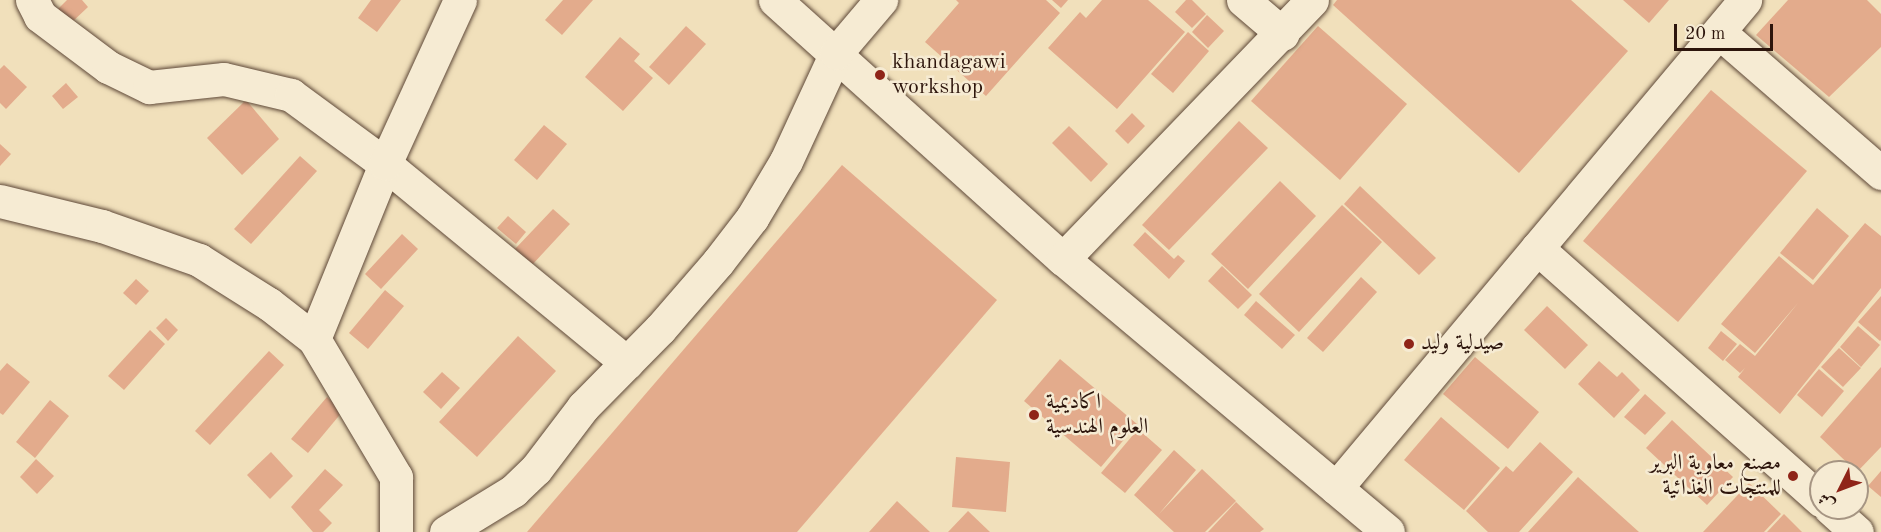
<!DOCTYPE html>
<html>
<head>
<meta charset="utf-8">
<style>
  body { margin:0 }
  #map { position:relative; width:1881px; height:532px; overflow:hidden; background:#f1e0bb; font-family:"Old Standard TT",Amiri,serif }
  div>[style] { position:absolute }
  [style*='--x'] { left:calc(var(--x)*1px); top:calc(var(--y)*1px); width:calc(var(--w)*1px); rotate:calc(var(--a)*1deg) }
  .building>* { inset:0; background:#e3ab8c }
  .roads { filter:drop-shadow(0 0 2px #5e4838) drop-shadow(0 0 2px #5e4838) }
  .minor>* { height:33px; margin:-16.5px; padding:0 16.5px; transform-origin:16.5px; border-radius:16.5px; background:#f6ebd3 }
  .dots>* { width:16px; height:16px; translate:-50% -50%; box-sizing:border-box; border:3px solid #f6ebd3; border-radius:50% }
  span { translate:-50% -50%; white-space:nowrap; text-align:center; line-height:1.15; -webkit-text-stroke:5px #f6ebd3; paint-order:stroke }
  .poi-label { font-size:22px; color:#2d150c }
  .left { translate:0 -50%; text-align:left }
  .right { translate:-100% -50%; text-align:right }
  .north { position:absolute; left:1809px; top:460px; width:60px; height:60px; box-sizing:border-box; background:#f6ebd3; border:2px solid #a69583; border-radius:50%; rotate:228deg; font-size:16px; font-weight:700; line-height:24px; text-align:center; color:#2d150c }
  .north::after { content:''; display:block; margin:auto; width:21px; height:27px; background:#8f2418; clip-path:polygon(50% 0,100% 100%,50% 72%,0 100%) }
  .scale { position:absolute; left:1674px; top:24px; width:99px; height:27px; box-sizing:border-box; border:3px solid #2d150c; border-top:0; padding-left:8px; font-size:18px; line-height:21px; white-space:nowrap; color:#2d150c; -webkit-text-stroke:4px #f6ebd3; paint-order:stroke }
</style>
</head>
<body>
<div id="map">
  <div class="building">
    <i style="clip-path:polygon(67px 0,82px 0,88px 7px,71px 23px,58px 9px)"></i>
    <i style="clip-path:polygon(371px 0,401px 0,377px 32px,358px 18px)"></i>
    <i style="clip-path:polygon(563px 0,593px 0,562px 35px,545px 20px)"></i>
    <i style="clip-path:polygon(956px 0,1046px 0,1060px 13px,986px 96px,925px 42px,959px 3px)"></i>
    <i style="clip-path:polygon(1052px 0,1068px 0,1061px 8px)"></i>
    <i style="clip-path:polygon(1102px 0,1148px 0,1185px 32px,1117px 109px,1048px 48px,1080px 12px,1086px 18px)"></i>
    <i style="clip-path:polygon(1186px 0,1192px 0,1206px 14px,1192px 28px,1175px 12px)"></i>
    <i style="clip-path:polygon(1337px 0,1571px 0,1628px 51px,1519px 173px,1333px 5px)"></i>
    <i style="clip-path:polygon(1623px 0,1669px 0,1649px 23px)"></i>
    <i style="clip-path:polygon(1788px 0,1867px 0,1881px 14px,1881px 47px,1829px 97px,1756px 35px)"></i>
    <i style="clip-path:polygon(1207px 15px,1224px 31px,1208px 48px,1192px 32px)"></i>
    <i style="clip-path:polygon(686px 26px,706px 44px,669px 85px,649px 67px)"></i>
    <i style="clip-path:polygon(1318px 26px,1407px 104px,1340px 180px,1251px 101px)"></i>
    <i style="clip-path:polygon(1188px 32px,1209px 51px,1173px 93px,1151px 74px)"></i>
    <i style="clip-path:polygon(620px 37px,640px 54px,634px 61px,653px 78px,623px 111px,585px 77px)"></i>
    <i style="clip-path:polygon(4px 65px,27px 87px,6px 109px,0 103px,0 69px)"></i>
    <i style="clip-path:polygon(66px 83px,78px 97px,63px 109px,52px 96px)"></i>
    <i style="clip-path:polygon(1711px 90px,1807px 171px,1678px 322px,1583px 241px)"></i>
    <i style="clip-path:polygon(246px 100px,279px 139px,242px 175px,207px 138px)"></i>
    <i style="clip-path:polygon(1132px 113px,1145px 126px,1128px 144px,1115px 131px)"></i>
    <i style="clip-path:polygon(1239px 121px,1268px 148px,1169px 250px,1142px 225px)"></i>
    <i style="clip-path:polygon(544px 125px,567px 144px,537px 180px,514px 160px)"></i>
    <i style="clip-path:polygon(1069px 126px,1108px 164px,1091px 182px,1052px 143px)"></i>
    <i style="clip-path:polygon(0 144px,11px 154px,0 166px)"></i>
    <i style="clip-path:polygon(300px 156px,317px 171px,251px 244px,234px 229px)"></i>
    <i style="clip-path:polygon(842px 165px,997px 300px,797px 532px,527px 532px)"></i>
    <i style="clip-path:polygon(1280px 181px,1316px 216px,1248px 289px,1211px 254px)"></i>
    <i style="clip-path:polygon(1360px 186px,1436px 258px,1419px 275px,1344px 204px)"></i>
    <i style="clip-path:polygon(1342px 205px,1382px 242px,1299px 332px,1259px 294px)"></i>
    <i style="clip-path:polygon(1817px 208px,1849px 236px,1813px 280px,1780px 253px)"></i>
    <i style="clip-path:polygon(553px 209px,570px 224px,532px 265px,515px 249px)"></i>
    <i style="clip-path:polygon(508px 216px,526px 232px,516px 244px,497px 228px)"></i>
    <i style="clip-path:polygon(1865px 223px,1881px 236px,1881px 288px,1780px 414px,1738px 377px,1745px 368px,1740px 373px,1725px 360px,1740px 344px,1755px 356px,1798px 303px,1755px 353px,1721px 324px,1779px 256px,1813px 285px)"></i>
    <i style="clip-path:polygon(1145px 232px,1174px 259px,1178px 255px,1185px 261px,1169px 279px,1133px 245px)"></i>
    <i style="clip-path:polygon(402px 234px,418px 249px,381px 289px,365px 274px)"></i>
    <i style="clip-path:polygon(1222px 266px,1252px 295px,1238px 309px,1208px 281px)"></i>
    <i style="clip-path:polygon(1361px 277px,1377px 292px,1323px 352px,1307px 338px)"></i>
    <i style="clip-path:polygon(136px 279px,149px 291px,136px 305px,123px 293px)"></i>
    <i style="clip-path:polygon(385px 290px,404px 306px,368px 349px,349px 333px)"></i>
    <i style="clip-path:polygon(1881px 296px,1881px 340px,1880px 341px,1858px 322px)"></i>
    <i style="clip-path:polygon(1256px 301px,1295px 335px,1282px 349px,1244px 315px)"></i>
    <i style="clip-path:polygon(1547px 306px,1588px 345px,1565px 369px,1524px 330px)"></i>
    <i style="clip-path:polygon(166px 318px,178px 330px,168px 341px,156px 328px)"></i>
    <i style="clip-path:polygon(1858px 326px,1880px 345px,1861px 367px,1840px 347px)"></i>
    <i style="clip-path:polygon(150px 330px,165px 344px,124px 390px,108px 376px)"></i>
    <i style="clip-path:polygon(1721px 331px,1737px 344px,1723px 361px,1708px 348px)"></i>
    <i style="clip-path:polygon(518px 336px,556px 371px,477px 457px,439px 422px)"></i>
    <i style="clip-path:polygon(1839px 348px,1861px 368px,1843px 387px,1821px 367px)"></i>
    <i style="clip-path:polygon(269px 351px,284px 365px,210px 445px,195px 431px)"></i>
    <i style="clip-path:polygon(1475px 357px,1539px 412px,1508px 449px,1443px 394px)"></i>
    <i style="clip-path:polygon(1060px 359px,1137px 424px,1101px 467px,1024px 401px)"></i>
    <i style="clip-path:polygon(1599px 361px,1617px 377px,1622px 372px,1640px 390px,1614px 418px,1578px 384px)"></i>
    <i style="clip-path:polygon(7px 363px,30px 382px,3px 415px,0 413px,0 371px)"></i>
    <i style="clip-path:polygon(1881px 367px,1881px 447px,1857px 472px,1820px 437px)"></i>
    <i style="clip-path:polygon(1819px 369px,1844px 391px,1822px 417px,1797px 395px)"></i>
    <i style="clip-path:polygon(442px 372px,460px 388px,441px 409px,423px 392px)"></i>
    <i style="clip-path:polygon(1645px 394px,1666px 413px,1645px 435px,1624px 417px)"></i>
    <i style="clip-path:polygon(327px 397px,343px 411px,308px 453px,291px 439px)"></i>
    <i style="clip-path:polygon(50px 400px,69px 416px,35px 458px,16px 442px)"></i>
    <i style="clip-path:polygon(1441px 417px,1500px 468px,1464px 510px,1404px 460px)"></i>
    <i style="clip-path:polygon(1672px 420px,1733px 477px,1707px 505px,1646px 448px)"></i>
    <i style="clip-path:polygon(1138px 429px,1162px 450px,1125px 493px,1101px 473px)"></i>
    <i style="clip-path:polygon(1540px 442px,1573px 472px,1519px 532px,1488px 532px,1466px 511px,1506px 466px,1513px 472px)"></i>
    <i style="clip-path:polygon(1174px 450px,1196px 470px,1159px 514px,1202px 469px,1236px 501px,1205px 532px,1174px 532px,1134px 495px)"></i>
    <i style="clip-path:polygon(271px 452px,293px 476px,270px 499px,247px 475px)"></i>
    <i style="clip-path:polygon(956px 457px,1010px 462px,1006px 512px,952px 507px)"></i>
    <i style="clip-path:polygon(36px 459px,54px 476px,37px 494px,20px 477px)"></i>
    <i style="clip-path:polygon(325px 469px,343px 485px,319px 510px,332px 523px,323px 532px,313px 532px,291px 507px)"></i>
    <i style="clip-path:polygon(1881px 471px,1881px 497px,1868px 486px)"></i>
    <i style="clip-path:polygon(1578px 477px,1639px 532px,1528px 532px)"></i>
    <i style="clip-path:polygon(1749px 483px,1781px 514px,1764px 532px,1703px 532px)"></i>
    <i style="clip-path:polygon(897px 501px,930px 532px,869px 532px)"></i>
    <i style="clip-path:polygon(1236px 502px,1264px 529px,1260px 532px,1208px 532px)"></i>
    <i style="clip-path:polygon(968px 511px,990px 532px,948px 532px)"></i>
    <i style="clip-path:polygon(1784px 514px,1802px 532px,1767px 532px)"></i>
  </div>
  <div class="roads">
    <div class="minor">
      <i style="--x:32;--y:0;--w:18;--a:63"></i>
      <i style="--x:40;--y:16;--w:85;--a:36.9"></i>
      <i style="--x:108;--y:67;--w:46;--a:26"></i>
      <i style="--x:149;--y:87;--w:75;--a:-6.1"></i>
      <i style="--x:224;--y:79;--w:69;--a:13.4"></i>
      <i style="--x:291;--y:95;--w:117;--a:36.3"></i>
      <i style="--x:385;--y:164;--w:313;--a:39.4"></i>
      <i style="--x:775;--y:0;--w:387;--a:42"></i>
      <i style="--x:1063;--y:259;--w:424;--a:40"></i>
      <i style="--x:1243;--y:0;--w:52;--a:40.4"></i>
      <i style="--x:1719;--y:32;--w:215;--a:41"></i>
      <i style="--x:0;--y:201;--w:105;--a:13.8"></i>
      <i style="--x:102;--y:226;--w:103;--a:19.3"></i>
      <i style="--x:199;--y:260;--w:83;--a:32.2"></i>
      <i style="--x:269;--y:304;--w:57;--a:37.9"></i>
      <i style="--x:314;--y:339;--w:161;--a:59.3"></i>
      <i style="--x:396;--y:477;--w:55;--a:90"></i>
      <i style="--x:1537;--y:248;--w:380;--a:41.6"></i>
      <i style="--x:1063;--y:259;--w:359;--a:-46.1"></i>
      <i style="--x:314;--y:339;--w:189;--a:-67.9"></i>
      <i style="--x:385;--y:164;--w:180;--a:-65.4"></i>
      <i style="--x:1336;--y:488;--w:637;--a:-50.03"></i>
      <i style="--x:1830;--y:508;--w:36;--a:42"></i>
      <i style="--x:446;--y:532;--w:79;--a:-31.5"></i>
      <i style="--x:513;--y:491;--w:32;--a:-44"></i>
      <i style="--x:536;--y:469;--w:78;--a:-52.8"></i>
      <i style="--x:583;--y:407;--w:110;--a:-45.4"></i>
      <i style="--x:660;--y:329;--w:89;--a:-49.1"></i>
      <i style="--x:718;--y:262;--w:56;--a:-52.3"></i>
      <i style="--x:752;--y:218;--w:66;--a:-59.2"></i>
      <i style="--x:786;--y:161;--w:119;--a:-65.2"></i>
      <i style="--x:836;--y:53;--w:70;--a:-49.7"></i>
    </div>
  </div>
  <div class="dots">
    <i style="left:880px;top:75px;background:#8f2418"></i>
    <i style="left:1409px;top:344px;background:#8f2418"></i>
    <i style="left:1034px;top:415px;background:#8f2418"></i>
    <i style="left:1793px;top:476px;background:#8f2418"></i>
  </div>
  <div class="poi-label">
    <span class="left" style="left:892px;top:75px">khandagawi<br>workshop</span>
    <span class="left" style="left:1421px;top:344px">صيدلية وليد</span>
    <span class="left" style="left:1046px;top:415px">اكاديمية<br>العلوم الهندسية</span>
    <span class="right" style="left:1781px;top:476px">مصنع معاوية البرير<br>للمنتجات الغذائية</span>
  </div>
  <div class="north">ش</div>
  <div class="scale">20 m</div>
</div>
</body>
</html>
